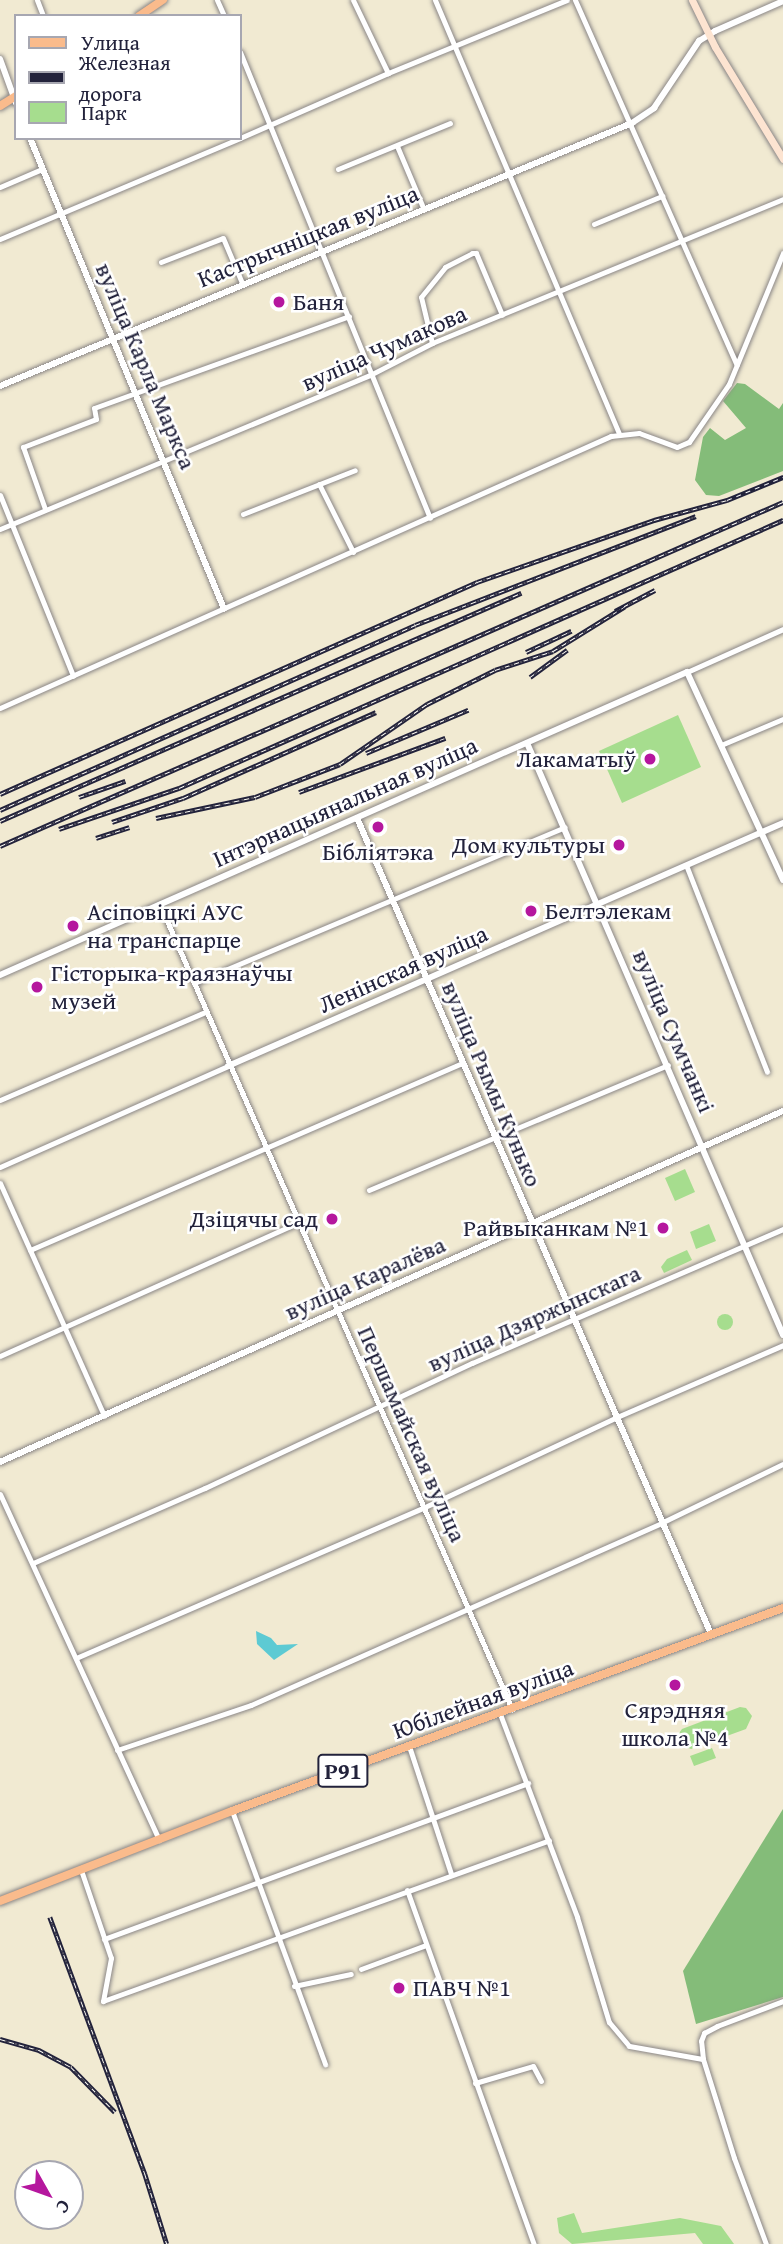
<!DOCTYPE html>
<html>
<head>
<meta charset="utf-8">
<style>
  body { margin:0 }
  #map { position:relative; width:783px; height:2244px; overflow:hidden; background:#f1ead2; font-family:"Gentium Book Plus",serif }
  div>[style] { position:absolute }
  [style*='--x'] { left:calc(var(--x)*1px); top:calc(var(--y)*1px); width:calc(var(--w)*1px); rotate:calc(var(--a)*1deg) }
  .green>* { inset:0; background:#a6dd8e }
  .round { border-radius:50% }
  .forest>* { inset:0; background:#84bc79 }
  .water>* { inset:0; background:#5dcad3 }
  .roads { filter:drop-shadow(0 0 2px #8a8686) drop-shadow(0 0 2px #8a8686) }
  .minor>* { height:5px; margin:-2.5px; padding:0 2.5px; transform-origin:2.5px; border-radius:2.5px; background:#fff }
  .tertiary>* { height:6px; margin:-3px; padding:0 3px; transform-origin:3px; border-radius:3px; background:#fff }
  .secondary>* { height:7px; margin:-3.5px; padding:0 3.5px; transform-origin:3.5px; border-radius:3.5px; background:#fde4d1 }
  .primary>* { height:8px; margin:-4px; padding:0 4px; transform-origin:4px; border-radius:4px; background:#fabb8c }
  .rail>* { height:4.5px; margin-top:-2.25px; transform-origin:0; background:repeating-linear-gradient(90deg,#fff 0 5px,#22223b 0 10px); box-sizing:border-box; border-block:2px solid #22223b }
  .dots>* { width:19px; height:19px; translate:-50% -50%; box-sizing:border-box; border:4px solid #fff; border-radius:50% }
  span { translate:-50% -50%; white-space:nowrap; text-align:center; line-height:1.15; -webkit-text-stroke:5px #fff; paint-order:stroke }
  .shield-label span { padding:2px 5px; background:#fff; border:2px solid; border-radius:5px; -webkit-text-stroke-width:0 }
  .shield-label { font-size:23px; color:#22223b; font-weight:700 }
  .street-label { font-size:24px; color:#22223b }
  .poi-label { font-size:24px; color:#22223b }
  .left { translate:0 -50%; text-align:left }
  .right { translate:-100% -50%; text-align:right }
  .legend { position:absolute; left:14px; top:14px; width:228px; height:126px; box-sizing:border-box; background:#fff; border:2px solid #a7a7b1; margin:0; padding:9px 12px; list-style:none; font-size:21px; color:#22223b }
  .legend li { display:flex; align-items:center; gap:14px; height:35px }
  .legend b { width:35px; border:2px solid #a7a7b1 }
  .north { position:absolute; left:14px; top:2160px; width:70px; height:70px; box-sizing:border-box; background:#fff; border:2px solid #a7a7b1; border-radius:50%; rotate:130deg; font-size:19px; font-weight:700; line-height:28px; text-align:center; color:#22223b }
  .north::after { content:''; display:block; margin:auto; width:24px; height:32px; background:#b5179e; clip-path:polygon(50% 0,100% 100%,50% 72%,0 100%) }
</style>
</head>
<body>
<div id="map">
  <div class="green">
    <i style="clip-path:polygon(678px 715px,701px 767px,622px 803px,599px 751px)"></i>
    <i style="clip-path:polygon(685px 1169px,695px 1192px,675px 1201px,665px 1178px)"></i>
    <i style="clip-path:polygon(709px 1224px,716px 1241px,696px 1249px,690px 1232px)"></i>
    <i style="clip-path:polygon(687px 1250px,692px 1260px,664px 1273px,661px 1267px,667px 1259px)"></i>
    <i class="round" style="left:717px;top:1314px;width:16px;height:16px"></i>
    <i style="clip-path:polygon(740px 1707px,746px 1708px,752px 1716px,746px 1729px,691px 1749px,679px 1744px,677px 1736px,682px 1729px)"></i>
    <i style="clip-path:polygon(712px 1748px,716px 1758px,694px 1766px,690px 1756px)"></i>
    <i style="clip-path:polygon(574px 2213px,582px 2233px,680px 2218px,721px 2226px,734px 2244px,703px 2244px,695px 2233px,572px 2244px,559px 2233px,557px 2218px)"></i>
  </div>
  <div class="forest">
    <i style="clip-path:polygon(737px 383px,745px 384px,779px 409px,783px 403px,783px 471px,719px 496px,706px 495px,695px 480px,703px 437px,710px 428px,725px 440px,746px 428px,723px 401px)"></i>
    <i style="clip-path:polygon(783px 1809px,783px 1997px,696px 2024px,683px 1971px)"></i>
  </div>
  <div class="water">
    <i style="clip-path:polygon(256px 1631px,271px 1638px,277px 1645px,298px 1644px,274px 1660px,257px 1644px)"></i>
  </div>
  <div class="roads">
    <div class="minor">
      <i style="--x:37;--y:0;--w:17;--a:69"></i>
      <i style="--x:217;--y:0;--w:17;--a:66"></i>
      <i style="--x:353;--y:0;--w:81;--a:64.4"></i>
      <i style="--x:435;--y:0;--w:470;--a:67"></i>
      <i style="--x:575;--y:0;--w:399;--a:66.1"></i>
      <i style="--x:240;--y:52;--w:503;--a:67.82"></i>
      <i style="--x:240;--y:138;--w:162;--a:-23.7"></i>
      <i style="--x:388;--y:73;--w:193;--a:-22.2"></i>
      <i style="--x:397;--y:146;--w:69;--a:67.1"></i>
      <i style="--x:338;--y:169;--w:121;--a:-22.3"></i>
      <i style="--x:0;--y:187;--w:46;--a:-23.2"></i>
      <i style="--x:594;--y:224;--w:74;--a:-22.4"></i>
      <i style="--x:0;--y:239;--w:260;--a:-22.8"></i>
      <i style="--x:161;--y:262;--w:66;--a:-21.2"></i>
      <i style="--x:223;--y:238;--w:49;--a:67.1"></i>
      <i style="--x:432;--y:343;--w:47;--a:-103.4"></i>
      <i style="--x:421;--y:297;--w:38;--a:-51"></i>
      <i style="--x:445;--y:267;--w:30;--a:-27"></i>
      <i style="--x:472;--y:253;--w:4;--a:0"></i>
      <i style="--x:476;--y:253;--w:67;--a:67.2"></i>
      <i style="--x:319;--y:484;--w:76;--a:63.4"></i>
      <i style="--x:0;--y:495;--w:195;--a:68"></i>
      <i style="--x:45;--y:509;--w:66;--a:-109.5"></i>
      <i style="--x:23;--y:447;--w:78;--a:-21"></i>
      <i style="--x:96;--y:419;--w:11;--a:-100"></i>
      <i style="--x:94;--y:408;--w:271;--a:-19.8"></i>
      <i style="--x:243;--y:514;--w:120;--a:-21.4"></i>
      <i style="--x:0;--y:529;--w:403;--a:-22.6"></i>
      <i style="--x:372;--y:374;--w:68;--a:-27.3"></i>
      <i style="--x:432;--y:343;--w:379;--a:-22.3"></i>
      <i style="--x:687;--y:672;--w:105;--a:-24.1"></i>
      <i style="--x:0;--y:708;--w:669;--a:-24"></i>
      <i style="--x:611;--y:436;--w:28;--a:-6"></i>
      <i style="--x:639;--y:433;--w:40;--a:20.2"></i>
      <i style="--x:677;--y:447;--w:13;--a:-23"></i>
      <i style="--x:689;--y:442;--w:70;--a:-55.4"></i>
      <i style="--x:729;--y:384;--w:142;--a:-67.6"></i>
      <i style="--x:721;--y:745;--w:67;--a:-22.8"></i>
      <i style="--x:686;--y:865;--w:222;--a:68.6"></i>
      <i style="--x:160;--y:905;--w:878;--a:66.36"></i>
      <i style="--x:194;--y:983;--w:402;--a:-22.8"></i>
      <i style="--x:0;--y:1100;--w:223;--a:-23.2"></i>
      <i style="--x:0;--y:1167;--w:249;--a:-23.9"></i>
      <i style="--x:0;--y:1183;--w:255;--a:65.9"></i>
      <i style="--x:369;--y:1190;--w:324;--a:-22.7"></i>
      <i style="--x:30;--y:1250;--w:471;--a:-23.4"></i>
      <i style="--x:0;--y:1356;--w:328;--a:-24.1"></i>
      <i style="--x:0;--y:1494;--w:381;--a:65.3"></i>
      <i style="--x:33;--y:1563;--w:188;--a:-23.6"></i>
      <i style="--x:205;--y:1488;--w:295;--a:-25.1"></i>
      <i style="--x:472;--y:1363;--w:339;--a:-23.3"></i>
      <i style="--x:76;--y:1658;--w:380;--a:-23.4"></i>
      <i style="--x:425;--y:1507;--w:212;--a:-25.1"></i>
      <i style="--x:617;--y:1417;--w:181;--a:-23.4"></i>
      <i style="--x:500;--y:1714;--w:217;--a:69.2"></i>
      <i style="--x:577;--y:1917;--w:110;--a:73.1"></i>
      <i style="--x:609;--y:2022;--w:31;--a:50"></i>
      <i style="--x:629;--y:2046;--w:75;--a:10"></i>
      <i style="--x:409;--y:1746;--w:135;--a:71.8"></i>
      <i style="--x:117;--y:1750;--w:141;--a:-18.6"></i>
      <i style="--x:251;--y:1705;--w:451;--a:-23.9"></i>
      <i style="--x:663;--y:1522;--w:133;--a:-25.8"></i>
      <i style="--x:232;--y:1811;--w:270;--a:69.8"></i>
      <i style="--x:81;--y:1870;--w:93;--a:71.2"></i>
      <i style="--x:111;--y:1958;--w:44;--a:100.5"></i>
      <i style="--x:407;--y:1890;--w:376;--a:70.3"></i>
      <i style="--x:104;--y:1939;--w:452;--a:-20.2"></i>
      <i style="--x:361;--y:1969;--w:69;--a:-20.3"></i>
      <i style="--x:294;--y:1986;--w:58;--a:-11.9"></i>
      <i style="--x:103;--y:2001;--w:474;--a:-19.8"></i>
      <i style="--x:475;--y:2083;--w:60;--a:-16.3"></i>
      <i style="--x:533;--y:2066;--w:17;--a:62"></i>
      <i style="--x:766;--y:2244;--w:92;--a:-110.4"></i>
      <i style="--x:734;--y:2158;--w:104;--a:-107.4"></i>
      <i style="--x:703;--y:2059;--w:18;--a:-96"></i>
      <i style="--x:701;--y:2041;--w:9;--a:-69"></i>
      <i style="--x:704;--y:2033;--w:15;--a:-28"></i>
      <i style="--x:717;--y:2026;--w:71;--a:-20.7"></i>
    </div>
    <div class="tertiary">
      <i style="--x:0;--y:59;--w:47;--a:70"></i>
      <i style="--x:30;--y:138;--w:509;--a:67.61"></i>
      <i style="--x:0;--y:386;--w:685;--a:-22.59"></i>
      <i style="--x:632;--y:123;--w:27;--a:-34"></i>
      <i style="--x:654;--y:108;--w:81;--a:-56.1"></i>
      <i style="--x:699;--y:41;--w:19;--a:-32"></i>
      <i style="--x:715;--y:31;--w:74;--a:-23.8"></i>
      <i style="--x:527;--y:743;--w:645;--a:66.61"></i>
      <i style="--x:357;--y:818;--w:889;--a:66.55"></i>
      <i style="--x:0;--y:975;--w:751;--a:-23.8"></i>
      <i style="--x:687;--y:672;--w:229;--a:65.2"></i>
      <i style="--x:228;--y:1066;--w:606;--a:-23.65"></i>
      <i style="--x:0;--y:1462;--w:858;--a:-24.15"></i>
    </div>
    <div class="secondary">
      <i style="--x:692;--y:0;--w:52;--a:63.9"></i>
      <i style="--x:715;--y:47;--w:131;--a:58.7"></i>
    </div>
    <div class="primary">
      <i style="--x:139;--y:16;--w:29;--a:-34"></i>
      <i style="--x:0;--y:106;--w:19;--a:-32"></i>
      <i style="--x:0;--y:1901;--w:249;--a:-21.2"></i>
      <i style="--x:232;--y:1811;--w:587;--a:-20.22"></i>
    </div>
  </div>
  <div class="rail">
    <i style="--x:615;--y:611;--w:45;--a:-27.7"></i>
    <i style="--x:526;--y:652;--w:50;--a:-25"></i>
    <i style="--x:530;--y:677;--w:46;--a:-36.1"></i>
    <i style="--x:366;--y:753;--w:111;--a:-22.9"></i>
    <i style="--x:299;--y:792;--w:156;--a:-20.3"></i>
    <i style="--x:0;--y:794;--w:522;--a:-23.96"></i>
    <i style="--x:477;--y:582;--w:188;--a:-19.3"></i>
    <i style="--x:654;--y:520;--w:76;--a:-15.3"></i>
    <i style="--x:727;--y:500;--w:61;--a:-22.3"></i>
    <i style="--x:79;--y:797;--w:49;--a:-19.2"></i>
    <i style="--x:0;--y:810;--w:454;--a:-24"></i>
    <i style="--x:415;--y:625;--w:301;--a:-21.2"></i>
    <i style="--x:156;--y:818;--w:101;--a:-12"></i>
    <i style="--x:255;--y:797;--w:91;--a:-21.2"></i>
    <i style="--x:340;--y:764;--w:106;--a:-34.6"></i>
    <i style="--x:427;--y:704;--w:76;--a:-26.6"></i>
    <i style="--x:495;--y:670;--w:61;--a:-18.1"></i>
    <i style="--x:553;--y:651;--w:84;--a:-31.8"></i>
    <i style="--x:0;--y:821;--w:569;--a:-23.64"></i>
    <i style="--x:112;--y:822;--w:75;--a:-18.7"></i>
    <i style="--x:183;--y:798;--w:211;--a:-24"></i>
    <i style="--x:59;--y:829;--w:127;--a:-18.9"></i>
    <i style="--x:179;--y:788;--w:661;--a:-23.93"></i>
    <i style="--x:96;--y:838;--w:35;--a:-18"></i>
    <i style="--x:0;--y:846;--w:855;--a:-23.72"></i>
    <i style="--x:50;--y:1917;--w:274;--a:69.7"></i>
    <i style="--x:145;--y:2174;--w:73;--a:72.6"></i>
    <i style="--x:0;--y:2039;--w:41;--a:15.8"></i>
    <i style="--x:39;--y:2050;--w:36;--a:28"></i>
    <i style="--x:71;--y:2067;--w:63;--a:45.6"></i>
  </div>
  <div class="dots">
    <i style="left:279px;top:302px;background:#b5179e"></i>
    <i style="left:650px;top:759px;background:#b5179e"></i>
    <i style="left:378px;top:827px;background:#b5179e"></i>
    <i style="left:619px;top:845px;background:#b5179e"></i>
    <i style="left:531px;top:911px;background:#b5179e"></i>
    <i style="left:73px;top:926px;background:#b5179e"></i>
    <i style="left:37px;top:987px;background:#b5179e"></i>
    <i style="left:332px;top:1219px;background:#b5179e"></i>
    <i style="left:663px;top:1228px;background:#b5179e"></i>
    <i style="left:675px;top:1685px;background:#b5179e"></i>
    <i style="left:399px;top:1988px;background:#b5179e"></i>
  </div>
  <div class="shield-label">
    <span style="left:343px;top:1771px">Р91</span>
  </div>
  <div class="street-label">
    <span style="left:308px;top:236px;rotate:-22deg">Кастрычніцкая вуліца</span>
    <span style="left:384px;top:348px;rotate:-24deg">вуліца Чумакова</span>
    <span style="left:146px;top:366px;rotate:67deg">вуліца Карла Маркса</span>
    <span style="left:345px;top:802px;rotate:-24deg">Інтэрнацыянальная вуліца</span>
    <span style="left:403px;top:969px;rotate:-24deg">Ленінская вуліца</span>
    <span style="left:674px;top:1031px;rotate:67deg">вуліца Сумчанкі</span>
    <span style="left:492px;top:1084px;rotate:67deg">вуліца Рымы Кунько</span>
    <span style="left:365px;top:1278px;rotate:-24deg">вуліца Каралёва</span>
    <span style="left:534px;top:1318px;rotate:-24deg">вуліца Дзяржынскага</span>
    <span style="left:412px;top:1434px;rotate:66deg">Першамайская вуліца</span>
    <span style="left:483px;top:1699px;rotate:-20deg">Юбілейная вуліца</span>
  </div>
  <div class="poi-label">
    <span class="left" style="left:293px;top:302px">Баня</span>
    <span class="right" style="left:636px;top:759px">Лакаматыў</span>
    <span class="right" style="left:605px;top:845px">Дом культуры</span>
    <span style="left:378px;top:852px">Бібліятэка</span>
    <span class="left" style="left:545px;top:911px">Белтэлекам</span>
    <span class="left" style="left:87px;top:926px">Асіповіцкі АУС<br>на транспарце</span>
    <span class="left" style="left:51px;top:987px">Гісторыка-краязнаўчы<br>музей</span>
    <span class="right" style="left:318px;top:1219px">Дзіцячы сад</span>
    <span class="right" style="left:649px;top:1228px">Райвыканкам №1</span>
    <span style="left:675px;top:1724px">Сярэдняя<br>школа №4</span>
    <span class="left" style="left:413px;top:1988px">ПАВЧ №1</span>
  </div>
  <ul class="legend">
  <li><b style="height:9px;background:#fabb8c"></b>Улица</li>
  <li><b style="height:9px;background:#22223b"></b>Железная дорога</li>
  <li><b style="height:19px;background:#a6dd8e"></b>Парк</li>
  </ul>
  <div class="north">С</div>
</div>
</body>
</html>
